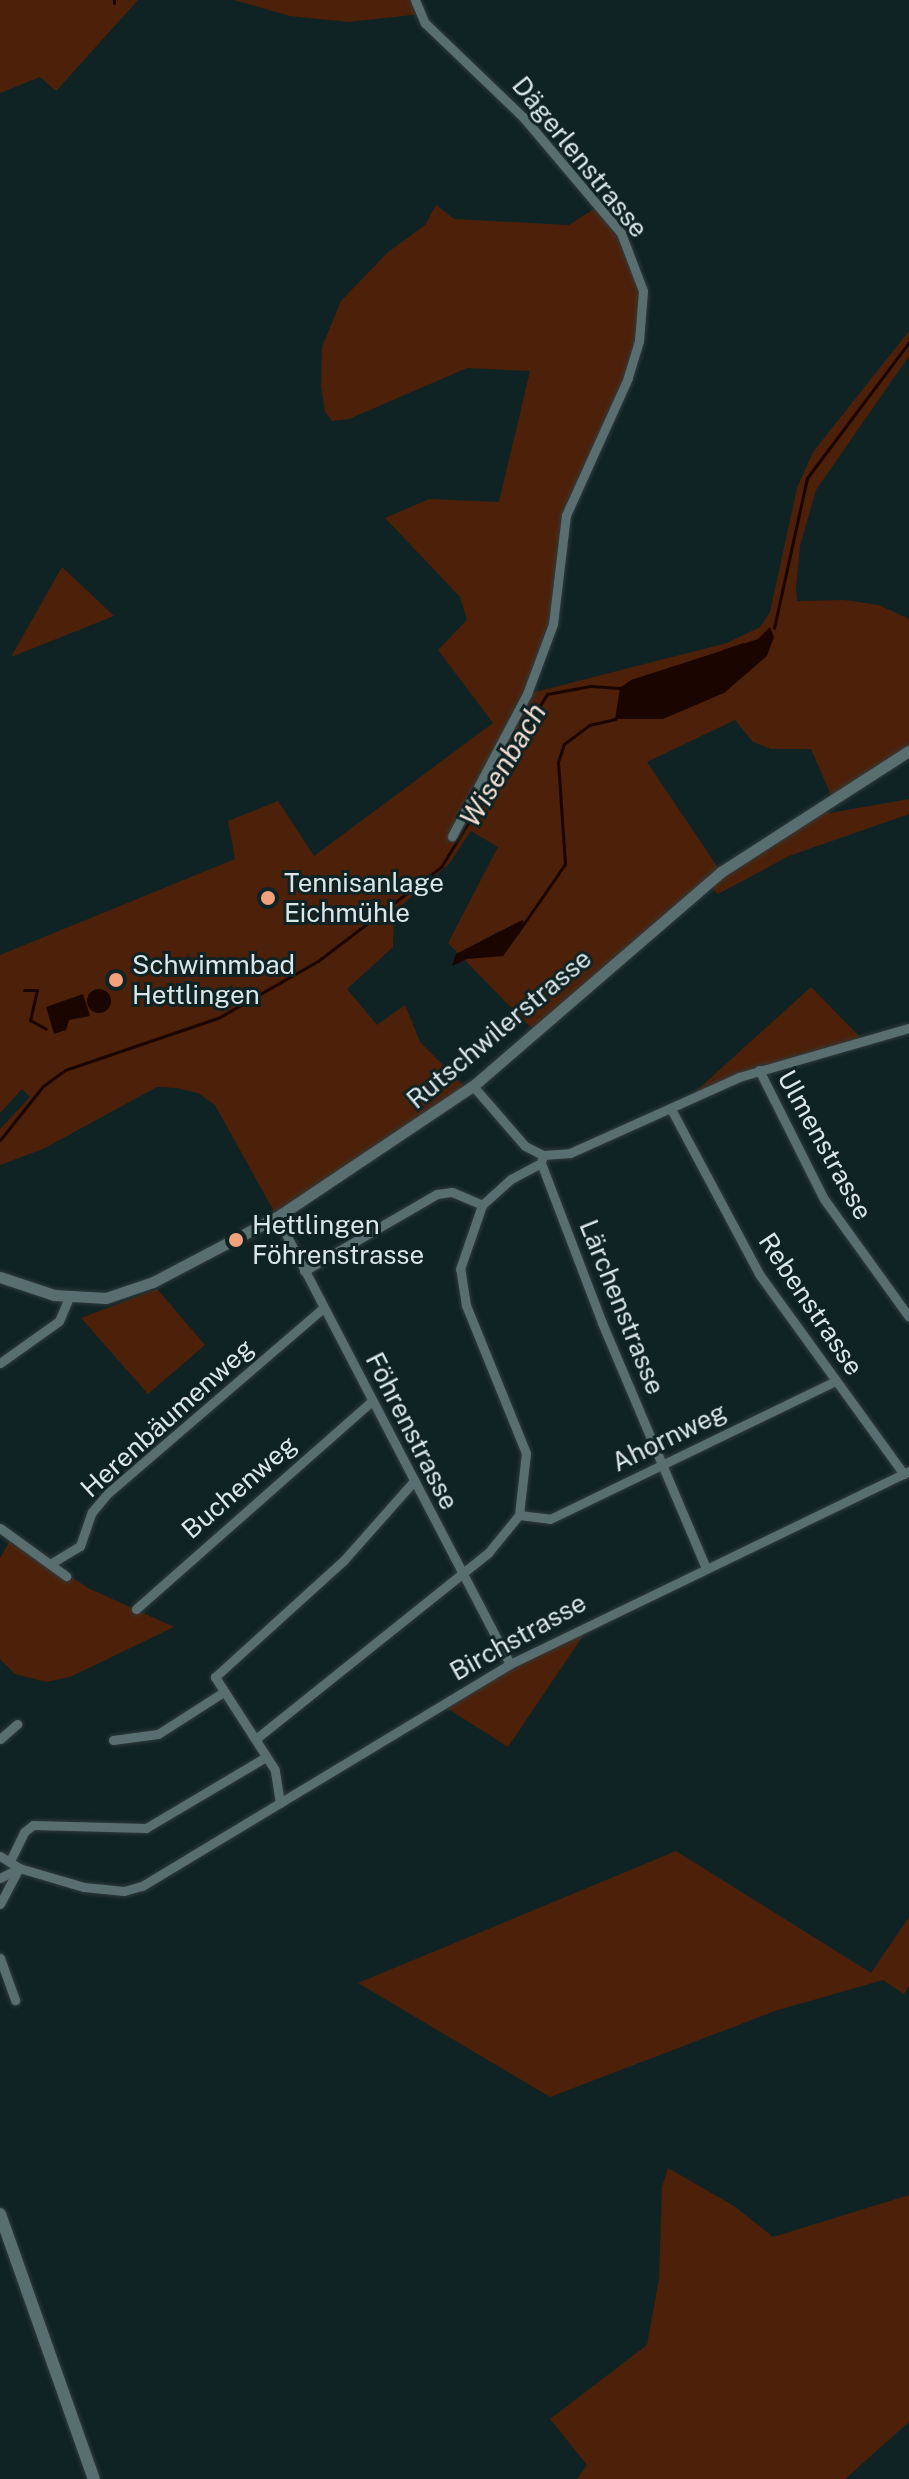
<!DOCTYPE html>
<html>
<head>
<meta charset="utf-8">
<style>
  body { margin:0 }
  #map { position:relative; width:909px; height:2479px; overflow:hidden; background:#0f2224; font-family:"Public Sans",sans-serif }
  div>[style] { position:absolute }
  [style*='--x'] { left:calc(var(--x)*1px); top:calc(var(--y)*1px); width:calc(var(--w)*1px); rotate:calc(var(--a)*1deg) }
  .green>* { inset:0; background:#4d2109 }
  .water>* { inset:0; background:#1b0500 }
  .round { border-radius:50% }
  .stream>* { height:3px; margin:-1.5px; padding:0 1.5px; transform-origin:1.5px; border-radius:1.5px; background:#1b0500 }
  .roads { filter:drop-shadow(0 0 2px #303b3d) drop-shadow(0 0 2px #303b3d) }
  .minor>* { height:9px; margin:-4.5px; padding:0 4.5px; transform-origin:4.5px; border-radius:4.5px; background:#596e70 }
  .tertiary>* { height:11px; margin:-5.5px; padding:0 5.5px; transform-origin:5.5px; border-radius:5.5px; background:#596e70 }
  .secondary>* { height:12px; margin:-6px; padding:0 6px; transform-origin:6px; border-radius:6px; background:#596e70 }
  .dots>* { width:22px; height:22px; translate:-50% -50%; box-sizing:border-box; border:4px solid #0f2224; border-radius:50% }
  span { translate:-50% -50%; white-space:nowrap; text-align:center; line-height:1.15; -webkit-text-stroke:6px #0f2224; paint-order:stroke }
  .street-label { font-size:26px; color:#dbe6e8 }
  .poi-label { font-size:26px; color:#dbe6e8 }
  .left { translate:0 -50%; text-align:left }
  .water-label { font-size:28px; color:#f3ddd3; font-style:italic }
</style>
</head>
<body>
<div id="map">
  <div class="green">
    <i style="clip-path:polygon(0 0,138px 0,56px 91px,40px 77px,0 93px)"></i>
    <i style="clip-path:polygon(234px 0,415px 0,422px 14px,348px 22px,290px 16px)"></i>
    <i style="clip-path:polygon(evenodd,436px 205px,454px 219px,569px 225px,597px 207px,631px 250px,643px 313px,628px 378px,566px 515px,559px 593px,527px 694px,727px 643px,760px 627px,770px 612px,797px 488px,813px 452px,909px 331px,909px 356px,816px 490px,800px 546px,796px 588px,797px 601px,844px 600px,879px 605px,909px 619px,909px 751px,834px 802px,811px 749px,771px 749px,753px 742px,735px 720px,647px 762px,721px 872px,823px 809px,830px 813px,909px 799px,909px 814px,789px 856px,718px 894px,707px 883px,536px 1033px,448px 943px,498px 847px,471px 831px,449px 864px,394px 912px,393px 947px,347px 989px,377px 1025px,405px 1005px,420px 1042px,468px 1090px,277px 1217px,215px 1105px,198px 1093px,176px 1088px,157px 1087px,43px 1149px,0 1165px,0 1129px,30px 1097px,22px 1089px,0 1113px,0 955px,235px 859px,228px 821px,278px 801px,314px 856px,493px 723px,438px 650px,467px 620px,460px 597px,385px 518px,429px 499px,499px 502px,530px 371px,467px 368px,349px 419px,332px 421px,325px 412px,321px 386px,322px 347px,341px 301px,388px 252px,425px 225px,436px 205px,526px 924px,503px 956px,463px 952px,499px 931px,526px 924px)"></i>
    <i style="clip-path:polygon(62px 567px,114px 616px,11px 657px)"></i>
    <i style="clip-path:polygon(811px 987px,866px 1043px,759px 1070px,684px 1102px)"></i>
    <i style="clip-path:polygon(157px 1289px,205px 1345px,148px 1394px,81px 1318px)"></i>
    <i style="clip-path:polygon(12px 1537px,88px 1588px,174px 1627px,70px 1677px,46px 1682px,15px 1674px,0 1659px,0 1558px)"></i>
    <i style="clip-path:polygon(595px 1618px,508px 1747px,442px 1705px)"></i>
    <i style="clip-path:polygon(676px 1851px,871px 1973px,909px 1917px,909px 1986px,904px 1994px,883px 1980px,775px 2011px,550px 2097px,358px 1983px)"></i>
    <i style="clip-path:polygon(668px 2168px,734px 2206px,773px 2237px,909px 2195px,909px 2422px,845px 2479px,577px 2479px,587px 2465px,550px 2419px,647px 2345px,659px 2279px,662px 2187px)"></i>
  </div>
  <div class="water">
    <i style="clip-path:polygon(770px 627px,774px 637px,767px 656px,724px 693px,663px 719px,615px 719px,620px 688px,631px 680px,758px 639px)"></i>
    <i style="clip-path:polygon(522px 920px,526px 924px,503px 956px,467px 959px,452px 966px,456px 954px)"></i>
    <i class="round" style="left:87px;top:989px;width:24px;height:24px"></i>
    <i style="clip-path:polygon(83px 994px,90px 1016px,69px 1020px,66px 1030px,54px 1034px,46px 1007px)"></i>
  </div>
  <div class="stream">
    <i style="--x:114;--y:0;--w:3;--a:90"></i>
    <i style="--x:774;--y:628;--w:154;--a:-77.6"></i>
    <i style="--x:807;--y:478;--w:170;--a:-53.1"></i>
    <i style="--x:723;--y:651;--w:21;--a:-19"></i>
    <i style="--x:693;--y:662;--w:24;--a:-19"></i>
    <i style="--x:525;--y:922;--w:70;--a:-55.4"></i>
    <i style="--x:565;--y:864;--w:102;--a:-93.9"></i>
    <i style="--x:558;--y:762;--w:19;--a:-72"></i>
    <i style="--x:564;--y:744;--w:31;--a:-37"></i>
    <i style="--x:589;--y:725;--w:27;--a:-13"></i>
    <i style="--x:24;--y:990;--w:13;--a:0"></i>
    <i style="--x:37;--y:990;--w:31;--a:103"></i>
    <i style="--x:30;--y:1020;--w:18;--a:29"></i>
    <i style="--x:0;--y:1140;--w:69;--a:-51.5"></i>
    <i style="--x:43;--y:1086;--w:27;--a:-36"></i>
    <i style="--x:65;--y:1070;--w:162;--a:-18.8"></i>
    <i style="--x:218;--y:1018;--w:115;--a:-29.7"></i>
    <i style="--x:318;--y:961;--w:155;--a:-37.4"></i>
    <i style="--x:441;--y:867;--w:203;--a:-58.5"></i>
    <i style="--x:547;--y:694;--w:44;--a:-10.5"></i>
    <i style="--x:590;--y:686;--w:30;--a:4"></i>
    <i style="--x:620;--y:688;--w:30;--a:-24"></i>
  </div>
  <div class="roads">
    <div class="minor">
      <i style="--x:415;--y:0;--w:25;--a:67"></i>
      <i style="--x:425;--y:23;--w:136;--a:43.8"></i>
      <i style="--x:523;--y:117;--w:152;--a:49.8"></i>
      <i style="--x:621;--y:233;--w:62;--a:69.2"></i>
      <i style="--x:643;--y:291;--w:50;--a:94.6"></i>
      <i style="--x:639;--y:341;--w:39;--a:107"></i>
      <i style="--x:628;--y:378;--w:150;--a:114.3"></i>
      <i style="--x:566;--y:515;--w:110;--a:96.8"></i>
      <i style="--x:553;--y:624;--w:75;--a:110.4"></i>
      <i style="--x:527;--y:694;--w:161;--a:117.8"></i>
      <i style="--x:759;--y:1070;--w:144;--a:63.3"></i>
      <i style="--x:824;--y:1199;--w:145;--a:54.2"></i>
      <i style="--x:473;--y:1086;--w:79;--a:49.1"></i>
      <i style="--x:525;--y:1146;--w:20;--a:27"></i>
      <i style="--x:543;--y:1155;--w:8;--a:104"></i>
      <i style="--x:541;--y:1163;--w:171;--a:69.1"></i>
      <i style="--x:602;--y:1323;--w:264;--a:67"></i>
      <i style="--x:671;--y:1109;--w:187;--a:61.9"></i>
      <i style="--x:759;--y:1274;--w:247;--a:54.1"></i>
      <i style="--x:543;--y:1155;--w:27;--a:-4"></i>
      <i style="--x:570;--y:1153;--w:185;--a:-24.2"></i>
      <i style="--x:739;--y:1077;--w:177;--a:-16.1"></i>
      <i style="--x:277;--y:1217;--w:504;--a:62.47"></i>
      <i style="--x:304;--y:1271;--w:154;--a:-30.1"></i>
      <i style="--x:437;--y:1194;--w:15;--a:-8"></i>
      <i style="--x:452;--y:1192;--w:33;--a:23"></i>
      <i style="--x:0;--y:1363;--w:72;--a:-35.4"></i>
      <i style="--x:59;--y:1321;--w:25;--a:-67"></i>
      <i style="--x:519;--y:1515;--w:31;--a:7"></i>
      <i style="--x:550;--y:1519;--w:317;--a:-25.8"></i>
      <i style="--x:0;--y:1528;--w:82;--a:36"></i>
      <i style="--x:50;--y:1564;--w:35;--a:-31"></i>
      <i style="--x:80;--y:1546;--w:36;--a:-71"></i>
      <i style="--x:92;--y:1512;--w:25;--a:-50"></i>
      <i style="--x:108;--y:1493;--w:284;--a:-40.7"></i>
      <i style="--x:136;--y:1609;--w:315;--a:-41.4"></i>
      <i style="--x:257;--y:1738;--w:296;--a:-38.7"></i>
      <i style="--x:488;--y:1553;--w:49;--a:-50.8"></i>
      <i style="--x:519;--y:1515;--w:62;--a:-83.6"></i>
      <i style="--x:526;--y:1453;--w:160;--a:-112.1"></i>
      <i style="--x:466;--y:1305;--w:36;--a:-99"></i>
      <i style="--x:460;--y:1269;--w:68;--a:-71"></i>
      <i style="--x:482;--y:1205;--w:39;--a:-42"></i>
      <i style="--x:511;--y:1179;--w:34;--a:-28"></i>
      <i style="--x:0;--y:1739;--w:23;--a:-41"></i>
      <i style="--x:113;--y:1740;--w:45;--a:-7.6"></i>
      <i style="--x:158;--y:1734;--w:76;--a:-32.6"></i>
      <i style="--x:280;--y:1803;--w:33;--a:-99"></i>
      <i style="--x:275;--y:1770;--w:111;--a:-122.8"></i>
      <i style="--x:215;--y:1677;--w:174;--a:-42.2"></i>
      <i style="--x:344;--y:1560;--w:106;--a:-48.5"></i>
      <i style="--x:0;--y:1856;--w:22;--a:32"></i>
      <i style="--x:19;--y:1868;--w:68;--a:16.3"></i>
      <i style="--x:84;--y:1887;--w:40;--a:5.7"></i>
      <i style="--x:124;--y:1891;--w:19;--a:-16"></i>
      <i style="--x:142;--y:1886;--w:430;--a:-31.1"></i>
      <i style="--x:510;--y:1664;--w:443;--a:-25.8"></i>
      <i style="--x:10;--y:1861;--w:32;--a:-64"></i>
      <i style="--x:24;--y:1832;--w:11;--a:-38"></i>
      <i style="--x:33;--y:1825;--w:113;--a:1.5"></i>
      <i style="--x:146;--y:1828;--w:139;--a:-30.6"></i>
      <i style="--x:0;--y:1878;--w:18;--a:-27"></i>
      <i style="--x:0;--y:1904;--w:41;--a:-62.2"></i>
      <i style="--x:0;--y:1958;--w:45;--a:70.3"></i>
    </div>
    <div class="tertiary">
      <i style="--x:0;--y:1277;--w:57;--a:18.4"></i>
      <i style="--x:54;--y:1295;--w:52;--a:3.3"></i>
      <i style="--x:106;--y:1298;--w:50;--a:-18.8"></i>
      <i style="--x:153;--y:1282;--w:140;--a:-27.7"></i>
      <i style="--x:277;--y:1217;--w:236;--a:-33.8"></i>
      <i style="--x:473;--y:1086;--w:328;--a:-40.8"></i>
      <i style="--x:721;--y:872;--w:224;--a:-32.8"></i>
    </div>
    <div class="secondary">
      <i style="--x:0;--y:2214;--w:281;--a:70.5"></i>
    </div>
  </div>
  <div class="dots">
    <i style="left:268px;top:898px;background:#f1a17c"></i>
    <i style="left:116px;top:980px;background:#f1a17c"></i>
    <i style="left:236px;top:1240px;background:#f1a17c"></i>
  </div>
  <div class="street-label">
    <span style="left:580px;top:157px;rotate:51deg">Dägerlenstrasse</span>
    <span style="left:499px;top:1029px;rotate:-40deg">Rutschwilerstrasse</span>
    <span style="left:825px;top:1145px;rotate:61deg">Ulmenstrasse</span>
    <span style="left:811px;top:1304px;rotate:56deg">Rebenstrasse</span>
    <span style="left:622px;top:1307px;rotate:68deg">Lärchenstrasse</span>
    <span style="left:167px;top:1418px;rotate:-42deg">Herenbäumenweg</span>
    <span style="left:412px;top:1431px;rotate:63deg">Föhrenstrasse</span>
    <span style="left:669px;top:1437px;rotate:-26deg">Ahornweg</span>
    <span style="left:239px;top:1487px;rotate:-41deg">Buchenweg</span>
    <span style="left:518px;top:1637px;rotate:-29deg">Birchstrasse</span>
  </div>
  <div class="poi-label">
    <span class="left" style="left:284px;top:898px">Tennisanlage<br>Eichmühle</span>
    <span class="left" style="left:132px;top:980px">Schwimmbad<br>Hettlingen</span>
    <span class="left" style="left:252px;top:1240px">Hettlingen<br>Föhrenstrasse</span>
  </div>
  <div class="water-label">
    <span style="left:503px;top:765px;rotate:-59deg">Wisenbach</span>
  </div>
</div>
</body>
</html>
